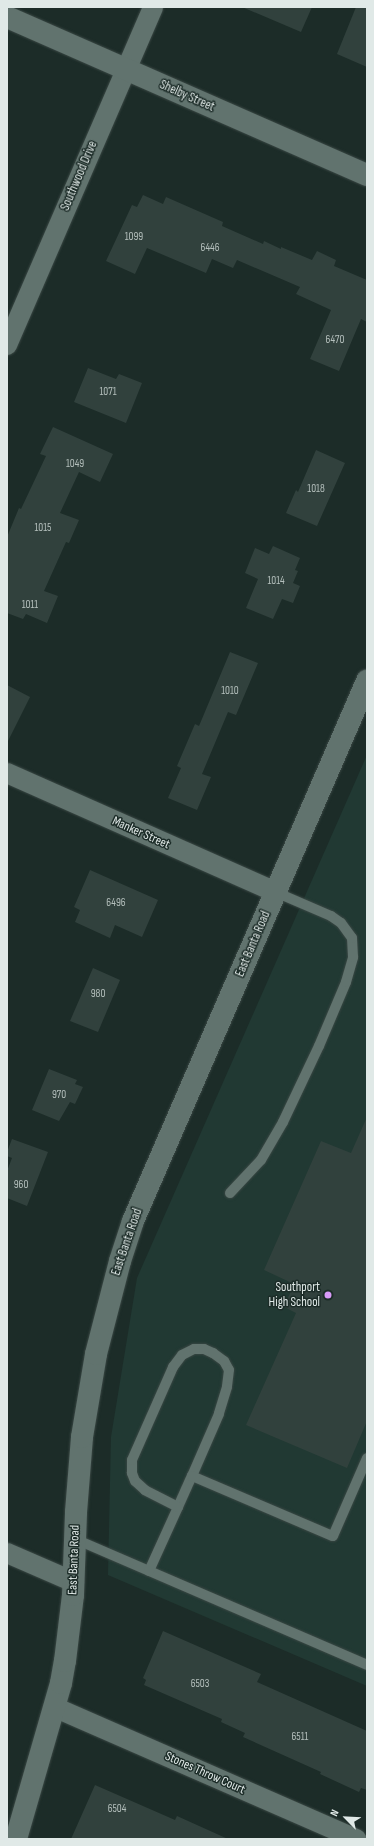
<!DOCTYPE html>
<html>
<head>
<meta charset="utf-8">
<style>
  body { margin:0 }
  #map { position:relative; width:374px; height:1846px; overflow:hidden; background:#1c2c28; font-family:"Sofia Sans Condensed",sans-serif }
  div>[style] { position:absolute }
  [style*='--x'] { left:calc(var(--x)*1px); top:calc(var(--y)*1px); width:calc(var(--w)*1px); rotate:calc(var(--a)*1deg) }
  .built>* { inset:0; background:#213933 }
  .building>* { inset:0; background:#31413d }
  .roads { filter:drop-shadow(0 0 1px #3a4744) drop-shadow(0 0 1px #3a4744) }
  .service>* { height:10px; margin:-5px; padding:0 5px; transform-origin:5px; border-radius:5px; background:#61736e }
  .minor>* { height:20px; margin:-10px; padding:0 10px; transform-origin:10px; border-radius:10px; background:#61736e }
  .tertiary>* { height:22px; margin:-11px; padding:0 11px; transform-origin:11px; border-radius:11px; background:#61736e }
  .dots>* { width:11px; height:11px; translate:-50% -50%; box-sizing:border-box; border:2px solid #1c2c28; border-radius:50% }
  span { translate:-50% -50%; white-space:nowrap; text-align:center; line-height:1.15; -webkit-text-stroke:3px #1c2c28; paint-order:stroke }
  .number-label { font-size:11px; color:#b4bfbc }
  .number-label span { -webkit-text-stroke-width:0 }
  .street-label { font-size:13px; color:#e0e9e7 }
  .poi-label { font-size:13px; color:#e0e9e7 }
  .right { translate:-100% -50%; text-align:right }
  .frame { position:absolute; inset:0; border:8px solid #e0e9e7; pointer-events:none }
  .north { position:absolute; left:326px; top:1798px; width:40px; height:40px; -webkit-text-stroke:3px #1c2c28; paint-order:stroke; rotate:294deg; font-size:11px; font-weight:700; line-height:16px; text-align:center; color:#e0e9e7 }
  .north::after { content:''; display:block; margin:auto; width:14px; height:18px; background:#e0e9e7; clip-path:polygon(50% 0,100% 100%,50% 72%,0 100%) }
</style>
</head>
<body>
<div id="map">
  <div class="built">
    <i style="clip-path:polygon(367px 755px,367px 1686px,108px 1575px,111px 1437px,137px 1278px)"></i>
  </div>
  <div class="building">
    <i style="clip-path:polygon(242px 7px,312px 7px,301px 32px)"></i>
    <i style="clip-path:polygon(356px 7px,367px 7px,367px 67px,337px 54px)"></i>
    <i style="clip-path:polygon(143px 195px,163px 204px,166px 197px,223px 222px,222px 226px,263px 244px,264px 241px,281px 249px,281px 247px,312px 260px,317px 251px,336px 260px,334px 266px,367px 280px,367px 322px,361px 319px,339px 371px,310px 359px,331px 310px,296px 294px,300px 287px,237px 260px,233px 268px,212px 259px,206px 273px,147px 248px,135px 274px,106px 261px,132px 205px,137px 207px)"></i>
    <i style="clip-path:polygon(88px 368px,116px 379px,119px 374px,142px 383px,126px 423px,74px 402px)"></i>
    <i style="clip-path:polygon(53px 427px,113px 454px,100px 482px,79px 472px,60px 513px,79px 520px,69px 543px,66px 542px,44px 591px,58px 596px,47px 623px,26px 614px,23px 619px,7px 613px,7px 537px,19px 508px,21px 509px,46px 456px,40px 454px)"></i>
    <i style="clip-path:polygon(316px 450px,345px 463px,317px 526px,286px 513px,296px 490px,298px 492px)"></i>
    <i style="clip-path:polygon(273px 546px,300px 558px,295px 570px,298px 571px,293px 583px,300px 586px,293px 603px,282px 599px,273px 619px,246px 608px,258px 579px,245px 573px,255px 548px,269px 554px)"></i>
    <i style="clip-path:polygon(230px 652px,258px 663px,236px 715px,228px 712px,202px 774px,211px 777px,197px 810px,168px 798px,181px 768px,177px 766px,195px 724px,199px 726px)"></i>
    <i style="clip-path:polygon(7px 685px,30px 697px,7px 743px)"></i>
    <i style="clip-path:polygon(90px 870px,158px 900px,142px 937px,115px 925px,110px 938px,75px 922px,80px 910px,74px 907px)"></i>
    <i style="clip-path:polygon(93px 968px,120px 980px,98px 1032px,70px 1021px)"></i>
    <i style="clip-path:polygon(49px 1069px,77px 1080px,75px 1084px,83px 1087px,75px 1104px,70px 1102px,59px 1121px,32px 1110px)"></i>
    <i style="clip-path:polygon(367px 1117px,367px 1421px,347px 1468px,246px 1425px,296px 1313px,284px 1307px,294px 1284px,264px 1270px,321px 1141px,351px 1153px)"></i>
    <i style="clip-path:polygon(12px 1139px,48px 1152px,27px 1206px,7px 1198px,7px 1171px,12px 1158px,7px 1156px,7px 1152px)"></i>
    <i style="clip-path:polygon(163px 1631px,261px 1674px,257px 1682px,367px 1731px,367px 1790px,361px 1788px,359px 1792px,320px 1774px,321px 1772px,243px 1737px,245px 1733px,221px 1722px,222px 1719px,144px 1685px,146px 1680px,143px 1678px)"></i>
    <i style="clip-path:polygon(95px 1785px,175px 1820px,177px 1816px,228px 1839px,71px 1839px)"></i>
  </div>
  <div class="roads">
    <div class="service">
      <i style="--x:230;--y:1193;--w:45;--a:-46.8"></i>
      <i style="--x:261;--y:1160;--w:44;--a:-59.9"></i>
      <i style="--x:283;--y:1122;--w:84;--a:-64.7"></i>
      <i style="--x:319;--y:1046;--w:69;--a:-67.1"></i>
      <i style="--x:346;--y:982;--w:26;--a:-74"></i>
      <i style="--x:353;--y:957;--w:19;--a:-93"></i>
      <i style="--x:352;--y:938;--w:19;--a:-126"></i>
      <i style="--x:341;--y:923;--w:12;--a:-145"></i>
      <i style="--x:331;--y:916;--w:61;--a:-156.8"></i>
      <i style="--x:178;--y:1507;--w:34;--a:-66"></i>
      <i style="--x:75;--y:1539;--w:318;--a:23.3"></i>
      <i style="--x:149;--y:1571;--w:70;--a:-65.6"></i>
      <i style="--x:178;--y:1507;--w:37;--a:-153"></i>
      <i style="--x:145;--y:1490;--w:13;--a:-138"></i>
      <i style="--x:135;--y:1481;--w:9;--a:-111"></i>
      <i style="--x:132;--y:1473;--w:13;--a:-90"></i>
      <i style="--x:132;--y:1460;--w:102;--a:-66.2"></i>
      <i style="--x:173;--y:1367;--w:15;--a:-53"></i>
      <i style="--x:182;--y:1355;--w:13;--a:-27"></i>
      <i style="--x:194;--y:1349;--w:10;--a:0"></i>
      <i style="--x:204;--y:1349;--w:10;--a:24"></i>
      <i style="--x:213;--y:1353;--w:14;--a:36"></i>
      <i style="--x:224;--y:1361;--w:10;--a:61"></i>
      <i style="--x:229;--y:1370;--w:17;--a:97"></i>
      <i style="--x:227;--y:1387;--w:28;--a:107"></i>
      <i style="--x:219;--y:1414;--w:68;--a:113.5"></i>
      <i style="--x:192;--y:1476;--w:153;--a:23.1"></i>
      <i style="--x:333;--y:1536;--w:85;--a:-66.4"></i>
    </div>
    <div class="minor">
      <i style="--x:7;--y:345;--w:368;--a:-66.6"></i>
      <i style="--x:7;--y:773;--w:293;--a:23.9"></i>
      <i style="--x:7;--y:1553;--w:73;--a:23.4"></i>
      <i style="--x:54;--y:1707;--w:330;--a:23.6"></i>
    </div>
    <div class="tertiary">
      <i style="--x:7;--y:17;--w:393;--a:23.7"></i>
      <i style="--x:16;--y:1839;--w:162;--a:-73.9"></i>
      <i style="--x:61;--y:1683;--w:22;--a:-80"></i>
      <i style="--x:65;--y:1661;--w:66;--a:-83.1"></i>
      <i style="--x:73;--y:1595;--w:83;--a:-87.9"></i>
      <i style="--x:76;--y:1512;--w:75;--a:-85.4"></i>
      <i style="--x:82;--y:1437;--w:84;--a:-80.4"></i>
      <i style="--x:96;--y:1354;--w:96;--a:-75.5"></i>
      <i style="--x:120;--y:1261;--w:42;--a:-72"></i>
      <i style="--x:133;--y:1221;--w:589;--a:-66.57"></i>
    </div>
  </div>
  <div class="dots">
    <i style="left:328px;top:1295px;background:#d89af8"></i>
  </div>
  <div class="number-label">
    <span style="left:134px;top:237px">1099</span>
    <span style="left:210px;top:248px">6446</span>
    <span style="left:335px;top:340px">6470</span>
    <span style="left:108px;top:392px">1071</span>
    <span style="left:75px;top:464px">1049</span>
    <span style="left:316px;top:489px">1018</span>
    <span style="left:43px;top:528px">1015</span>
    <span style="left:276px;top:581px">1014</span>
    <span style="left:30px;top:605px">1011</span>
    <span style="left:230px;top:691px">1010</span>
    <span style="left:116px;top:903px">6496</span>
    <span style="left:98px;top:994px">980</span>
    <span style="left:59px;top:1095px">970</span>
    <span style="left:21px;top:1185px">960</span>
    <span style="left:200px;top:1684px">6503</span>
    <span style="left:300px;top:1737px">6511</span>
    <span style="left:117px;top:1809px">6504</span>
  </div>
  <div class="street-label">
    <span style="left:187px;top:96px;rotate:24deg">Shelby Street</span>
    <span style="left:79px;top:176px;rotate:-67deg">Southwood Drive</span>
    <span style="left:141px;top:833px;rotate:24deg">Manker Street</span>
    <span style="left:253px;top:944px;rotate:-67deg">East Banta Road</span>
    <span style="left:127px;top:1242px;rotate:-71deg">East Banta Road</span>
    <span style="left:74px;top:1560px;rotate:-88deg">East Banta Road</span>
    <span style="left:205px;top:1773px;rotate:24deg">Stones Throw Court</span>
  </div>
  <div class="poi-label">
    <span class="right" style="left:320px;top:1295px">Southport<br>High School</span>
  </div>
  <div class="frame"></div>
  <div class="north">N</div>
</div>
</body>
</html>
